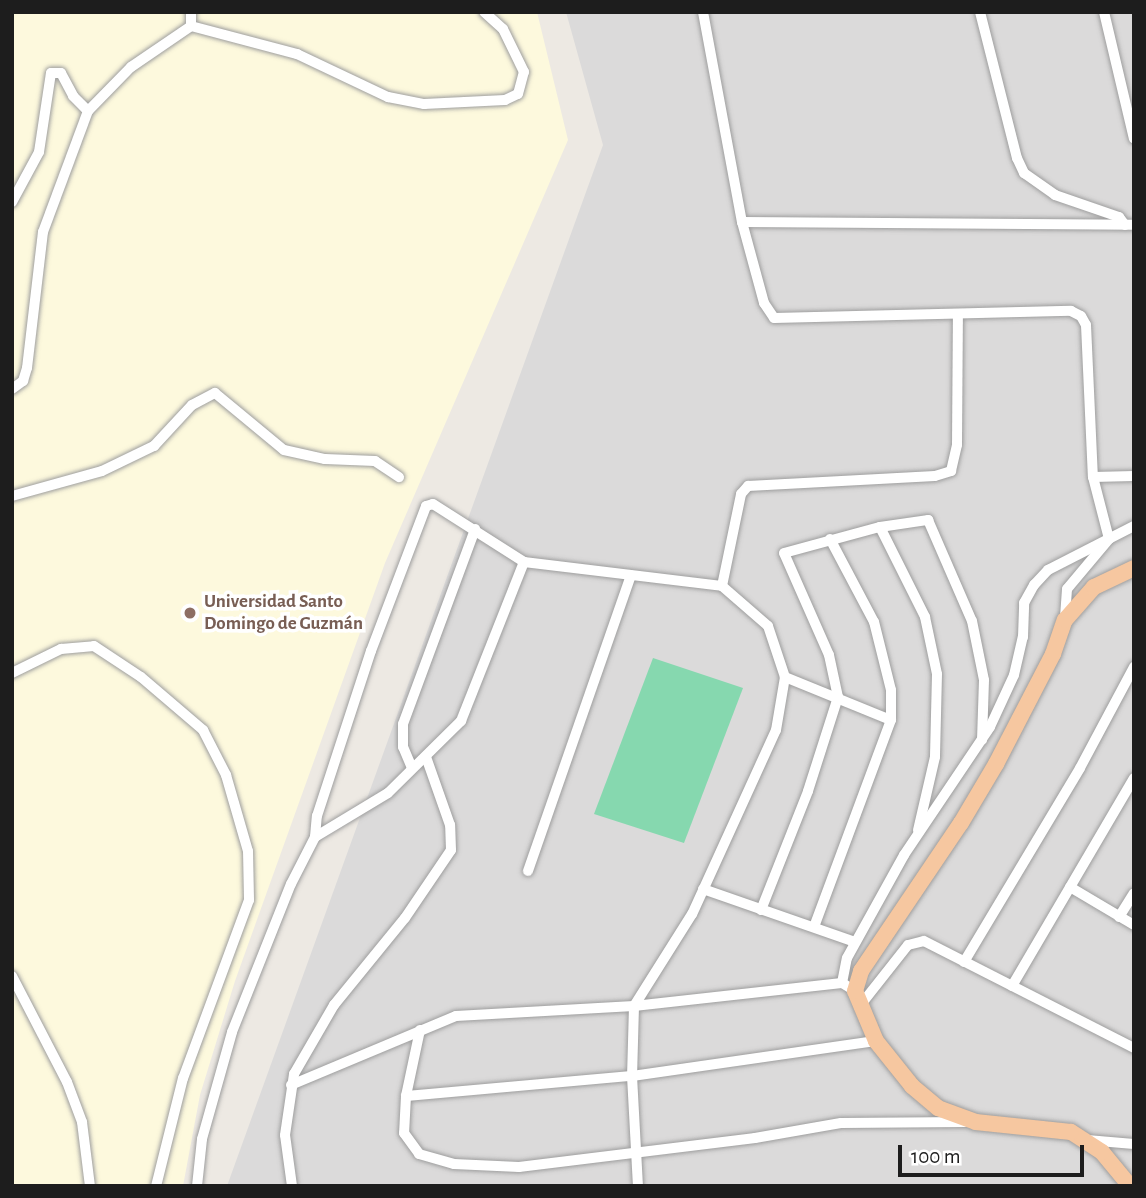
<!DOCTYPE html>
<html>
<head>
<meta charset="utf-8">
<style>
  body { margin:0 }
  #map { position:relative; width:1146px; height:1198px; overflow:hidden; background:#ede9e3; font-family:"Alegreya Sans",sans-serif }
  div>[style] { position:absolute }
  [style*='--x'] { left:calc(var(--x)*1px); top:calc(var(--y)*1px); width:calc(var(--w)*1px); rotate:calc(var(--a)*1deg) }
  .residential>* { inset:0; background:#dbdada }
  .education>* { inset:0; background:#fdf9dd }
  .pitch>* { inset:0; background:#86d8af }
  .roads { filter:drop-shadow(0 0 2px #9e9e9e) drop-shadow(0 0 2px #9e9e9e) }
  .minor>* { height:10px; margin:-5px; padding:0 5px; transform-origin:5px; border-radius:5px; background:#fff }
  .primary>* { height:16px; margin:-8px; padding:0 8px; transform-origin:8px; border-radius:8px; background:#f6c7a0 }
  .dots>* { width:19px; height:19px; translate:-50% -50%; box-sizing:border-box; border:4px solid #fff; border-radius:50% }
  span { translate:-50% -50%; white-space:nowrap; text-align:center; line-height:1.15; -webkit-text-stroke:7px #fff; paint-order:stroke }
  .education-label { font-size:19px; color:#785e54; font-weight:700 }
  .left { translate:0 -50%; text-align:left }
  .frame { position:absolute; inset:0; border:14px solid #1d1d1d; pointer-events:none }
  .scale { position:absolute; left:898px; top:1145px; width:186px; height:32px; box-sizing:border-box; border:4px solid #1d1d1d; border-top:0; padding-left:9px; font-size:21px; line-height:24px; white-space:nowrap; color:#1d1d1d; -webkit-text-stroke:5px #fff; paint-order:stroke }
</style>
</head>
<body>
<div id="map">
  <div class="residential">
    <i style="clip-path:polygon(566px 12px,1134px 12px,1134px 1186px,227px 1186px,603px 145px)"></i>
  </div>
  <div class="education">
    <i style="clip-path:polygon(12px 12px,537px 12px,568px 140px,385px 563px,235px 981px,200px 1095px,183px 1186px,12px 1186px)"></i>
  </div>
  <div class="pitch">
    <i style="clip-path:polygon(653px 658px,743px 688px,684px 843px,594px 814px)"></i>
  </div>
  <div class="roads">
    <div class="minor">
      <i style="--x:703;--y:12;--w:214;--a:79.5"></i>
      <i style="--x:742;--y:222;--w:84;--a:74.8"></i>
      <i style="--x:764;--y:303;--w:18;--a:56"></i>
      <i style="--x:774;--y:318;--w:297;--a:-1.4"></i>
      <i style="--x:1071;--y:311;--w:11;--a:27"></i>
      <i style="--x:1081;--y:316;--w:10;--a:61"></i>
      <i style="--x:1086;--y:325;--w:152;--a:87.4"></i>
      <i style="--x:1093;--y:477;--w:64;--a:75.5"></i>
      <i style="--x:1109;--y:539;--w:65;--a:130"></i>
      <i style="--x:1067;--y:589;--w:31;--a:94"></i>
      <i style="--x:980;--y:12;--w:151;--a:75.8"></i>
      <i style="--x:1017;--y:158;--w:17;--a:65"></i>
      <i style="--x:1024;--y:173;--w:38;--a:35"></i>
      <i style="--x:1055;--y:195;--w:68;--a:19"></i>
      <i style="--x:1119;--y:217;--w:10;--a:53"></i>
      <i style="--x:1104;--y:12;--w:130;--a:76.7"></i>
      <i style="--x:191;--y:26;--w:110;--a:14.8"></i>
      <i style="--x:297;--y:54;--w:101;--a:25.3"></i>
      <i style="--x:388;--y:97;--w:37;--a:11"></i>
      <i style="--x:424;--y:104;--w:81;--a:-2.8"></i>
      <i style="--x:505;--y:100;--w:14;--a:-25"></i>
      <i style="--x:518;--y:94;--w:23;--a:-75"></i>
      <i style="--x:524;--y:72;--w:48;--a:-116"></i>
      <i style="--x:503;--y:29;--w:25;--a:-138"></i>
      <i style="--x:12;--y:202;--w:57;--a:-61.6"></i>
      <i style="--x:39;--y:152;--w:80;--a:-81.4"></i>
      <i style="--x:51;--y:73;--w:10;--a:0"></i>
      <i style="--x:61;--y:73;--w:26;--a:62"></i>
      <i style="--x:73;--y:96;--w:21;--a:45"></i>
      <i style="--x:742;--y:222;--w:392;--a:0.4"></i>
      <i style="--x:12;--y:389;--w:14;--a:-36"></i>
      <i style="--x:23;--y:381;--w:14;--a:-73"></i>
      <i style="--x:27;--y:368;--w:137;--a:-83.3"></i>
      <i style="--x:43;--y:232;--w:129;--a:-69.6"></i>
      <i style="--x:88;--y:111;--w:62;--a:-45.7"></i>
      <i style="--x:131;--y:67;--w:73;--a:-34.3"></i>
      <i style="--x:191;--y:26;--w:14;--a:-90"></i>
      <i style="--x:1093;--y:477;--w:41;--a:-1.4"></i>
      <i style="--x:12;--y:496;--w:93;--a:-15.5"></i>
      <i style="--x:102;--y:471;--w:58;--a:-25.7"></i>
      <i style="--x:154;--y:446;--w:56;--a:-47.2"></i>
      <i style="--x:192;--y:405;--w:26;--a:-28"></i>
      <i style="--x:215;--y:393;--w:89;--a:39.6"></i>
      <i style="--x:284;--y:450;--w:42;--a:12.4"></i>
      <i style="--x:325;--y:459;--w:50;--a:2.3"></i>
      <i style="--x:375;--y:461;--w:29;--a:34"></i>
      <i style="--x:880;--y:527;--w:101;--a:63.4"></i>
      <i style="--x:925;--y:617;--w:58;--a:78.1"></i>
      <i style="--x:937;--y:674;--w:83;--a:91.4"></i>
      <i style="--x:935;--y:757;--w:75;--a:103.1"></i>
      <i style="--x:722;--y:586;--w:94;--a:-78.3"></i>
      <i style="--x:741;--y:494;--w:11;--a:-49"></i>
      <i style="--x:748;--y:486;--w:187;--a:-3.1"></i>
      <i style="--x:935;--y:476;--w:17;--a:-17"></i>
      <i style="--x:951;--y:471;--w:27;--a:-77"></i>
      <i style="--x:957;--y:445;--w:131;--a:-89.6"></i>
      <i style="--x:12;--y:673;--w:55;--a:-26.1"></i>
      <i style="--x:61;--y:649;--w:33;--a:-5"></i>
      <i style="--x:94;--y:646;--w:56;--a:33.4"></i>
      <i style="--x:141;--y:677;--w:82;--a:40.5"></i>
      <i style="--x:203;--y:730;--w:51;--a:62.9"></i>
      <i style="--x:226;--y:775;--w:79;--a:73.9"></i>
      <i style="--x:248;--y:851;--w:49;--a:88.8"></i>
      <i style="--x:249;--y:900;--w:190;--a:110.3"></i>
      <i style="--x:183;--y:1078;--w:111;--a:104"></i>
      <i style="--x:785;--y:677;--w:114;--a:22.1"></i>
      <i style="--x:412;--y:768;--w:23;--a:-113"></i>
      <i style="--x:403;--y:747;--w:23;--a:-90"></i>
      <i style="--x:403;--y:724;--w:208;--a:-69.7"></i>
      <i style="--x:315;--y:837;--w:21;--a:-85"></i>
      <i style="--x:317;--y:816;--w:174;--a:-71.9"></i>
      <i style="--x:371;--y:651;--w:155;--a:-69.2"></i>
      <i style="--x:426;--y:506;--w:7;--a:-16"></i>
      <i style="--x:433;--y:504;--w:108;--a:32.5"></i>
      <i style="--x:524;--y:562;--w:199;--a:6.9"></i>
      <i style="--x:722;--y:586;--w:61;--a:41"></i>
      <i style="--x:768;--y:626;--w:54;--a:71.6"></i>
      <i style="--x:785;--y:677;--w:54;--a:99.6"></i>
      <i style="--x:776;--y:730;--w:202;--a:114.5"></i>
      <i style="--x:692;--y:914;--w:109;--a:122.2"></i>
      <i style="--x:634;--y:1006;--w:70;--a:91.6"></i>
      <i style="--x:632;--y:1076;--w:110;--a:86.9"></i>
      <i style="--x:528;--y:871;--w:313;--a:-70.8"></i>
      <i style="--x:1070;--y:887;--w:74;--a:30.7"></i>
      <i style="--x:703;--y:889;--w:161;--a:19.2"></i>
      <i style="--x:761;--y:910;--w:128;--a:-68.4"></i>
      <i style="--x:808;--y:791;--w:99;--a:-72.3"></i>
      <i style="--x:838;--y:697;--w:43;--a:-102.1"></i>
      <i style="--x:829;--y:655;--w:111;--a:-113.8"></i>
      <i style="--x:784;--y:553;--w:99;--a:-15.2"></i>
      <i style="--x:880;--y:527;--w:49;--a:-8.3"></i>
      <i style="--x:928;--y:520;--w:110;--a:66.5"></i>
      <i style="--x:972;--y:621;--w:60;--a:78.5"></i>
      <i style="--x:984;--y:680;--w:60;--a:91.9"></i>
      <i style="--x:1119;--y:917;--w:28;--a:-58"></i>
      <i style="--x:814;--y:927;--w:221;--a:-69.6"></i>
      <i style="--x:891;--y:720;--w:30;--a:-90"></i>
      <i style="--x:891;--y:690;--w:70;--a:-104"></i>
      <i style="--x:874;--y:622;--w:94;--a:-117.9"></i>
      <i style="--x:964;--y:962;--w:226;--a:-59.1"></i>
      <i style="--x:1080;--y:768;--w:115;--a:-61.9"></i>
      <i style="--x:12;--y:976;--w:119;--a:62.6"></i>
      <i style="--x:67;--y:1082;--w:43;--a:69.4"></i>
      <i style="--x:82;--y:1122;--w:64;--a:82.9"></i>
      <i style="--x:1012;--y:986;--w:241;--a:-59.6"></i>
      <i style="--x:855;--y:991;--w:15;--a:-148"></i>
      <i style="--x:842;--y:983;--w:25;--a:-79"></i>
      <i style="--x:847;--y:958;--w:118;--a:-61"></i>
      <i style="--x:904;--y:855;--w:154;--a:-56.1"></i>
      <i style="--x:990;--y:727;--w:57;--a:-65.2"></i>
      <i style="--x:1014;--y:675;--w:39;--a:-77"></i>
      <i style="--x:1023;--y:637;--w:34;--a:-88"></i>
      <i style="--x:1024;--y:603;--w:21;--a:-61"></i>
      <i style="--x:1034;--y:585;--w:21;--a:-47"></i>
      <i style="--x:1048;--y:570;--w:97;--a:-27.1"></i>
      <i style="--x:859;--y:1007;--w:79;--a:-51.7"></i>
      <i style="--x:908;--y:945;--w:16;--a:-14"></i>
      <i style="--x:924;--y:941;--w:236;--a:27"></i>
      <i style="--x:420;--y:1030;--w:67;--a:102"></i>
      <i style="--x:406;--y:1096;--w:37;--a:93"></i>
      <i style="--x:404;--y:1133;--w:26;--a:54"></i>
      <i style="--x:419;--y:1154;--w:36;--a:16"></i>
      <i style="--x:454;--y:1164;--w:65;--a:2.6"></i>
      <i style="--x:519;--y:1167;--w:238;--a:-7"></i>
      <i style="--x:755;--y:1138;--w:87;--a:-9.9"></i>
      <i style="--x:841;--y:1123;--w:124;--a:-0.5"></i>
      <i style="--x:291;--y:1085;--w:179;--a:-22.7"></i>
      <i style="--x:456;--y:1016;--w:178;--a:-3.2"></i>
      <i style="--x:634;--y:1006;--w:209;--a:-6.3"></i>
      <i style="--x:406;--y:1096;--w:227;--a:-5.1"></i>
      <i style="--x:632;--y:1076;--w:246;--a:-8.2"></i>
      <i style="--x:1087;--y:1140;--w:47;--a:4.9"></i>
      <i style="--x:197;--y:1186;--w:47;--a:-83.9"></i>
      <i style="--x:202;--y:1139;--w:111;--a:-74.3"></i>
      <i style="--x:232;--y:1032;--w:159;--a:-68.3"></i>
      <i style="--x:291;--y:884;--w:53;--a:-62.9"></i>
      <i style="--x:315;--y:837;--w:85;--a:-31.1"></i>
      <i style="--x:388;--y:793;--w:103;--a:-44.6"></i>
      <i style="--x:461;--y:721;--w:171;--a:-68.4"></i>
      <i style="--x:292;--y:1186;--w:51;--a:-97.8"></i>
      <i style="--x:285;--y:1135;--w:62;--a:-81.6"></i>
      <i style="--x:294;--y:1074;--w:80;--a:-59.9"></i>
      <i style="--x:334;--y:1005;--w:112;--a:-50.8"></i>
      <i style="--x:405;--y:918;--w:82;--a:-55.9"></i>
      <i style="--x:451;--y:850;--w:25;--a:-92"></i>
      <i style="--x:450;--y:825;--w:72;--a:-109.4"></i>
    </div>
    <div class="primary">
      <i style="--x:1130;--y:1186;--w:44;--a:-129.5"></i>
      <i style="--x:1102;--y:1152;--w:37;--a:-147"></i>
      <i style="--x:1071;--y:1132;--w:96;--a:-174"></i>
      <i style="--x:976;--y:1122;--w:40;--a:-159.8"></i>
      <i style="--x:938;--y:1108;--w:34;--a:-140"></i>
      <i style="--x:912;--y:1086;--w:58;--a:-128.7"></i>
      <i style="--x:876;--y:1041;--w:54;--a:-112.8"></i>
      <i style="--x:855;--y:991;--w:21;--a:-73"></i>
      <i style="--x:861;--y:971;--w:179;--a:-56"></i>
      <i style="--x:961;--y:823;--w:69;--a:-59.3"></i>
      <i style="--x:996;--y:764;--w:124;--a:-62.6"></i>
      <i style="--x:1053;--y:654;--w:36;--a:-71"></i>
      <i style="--x:1065;--y:620;--w:44;--a:-48.7"></i>
      <i style="--x:1094;--y:587;--w:44;--a:-25.4"></i>
    </div>
  </div>
  <div class="dots">
    <i style="left:190px;top:613px;background:#8d6e63"></i>
  </div>
  <div class="education-label">
    <span class="left" style="left:204px;top:613px">Universidad Santo<br>Domingo de Guzmán</span>
  </div>
  <div class="frame"></div>
  <div class="scale">100 m</div>
</div>
</body>
</html>
